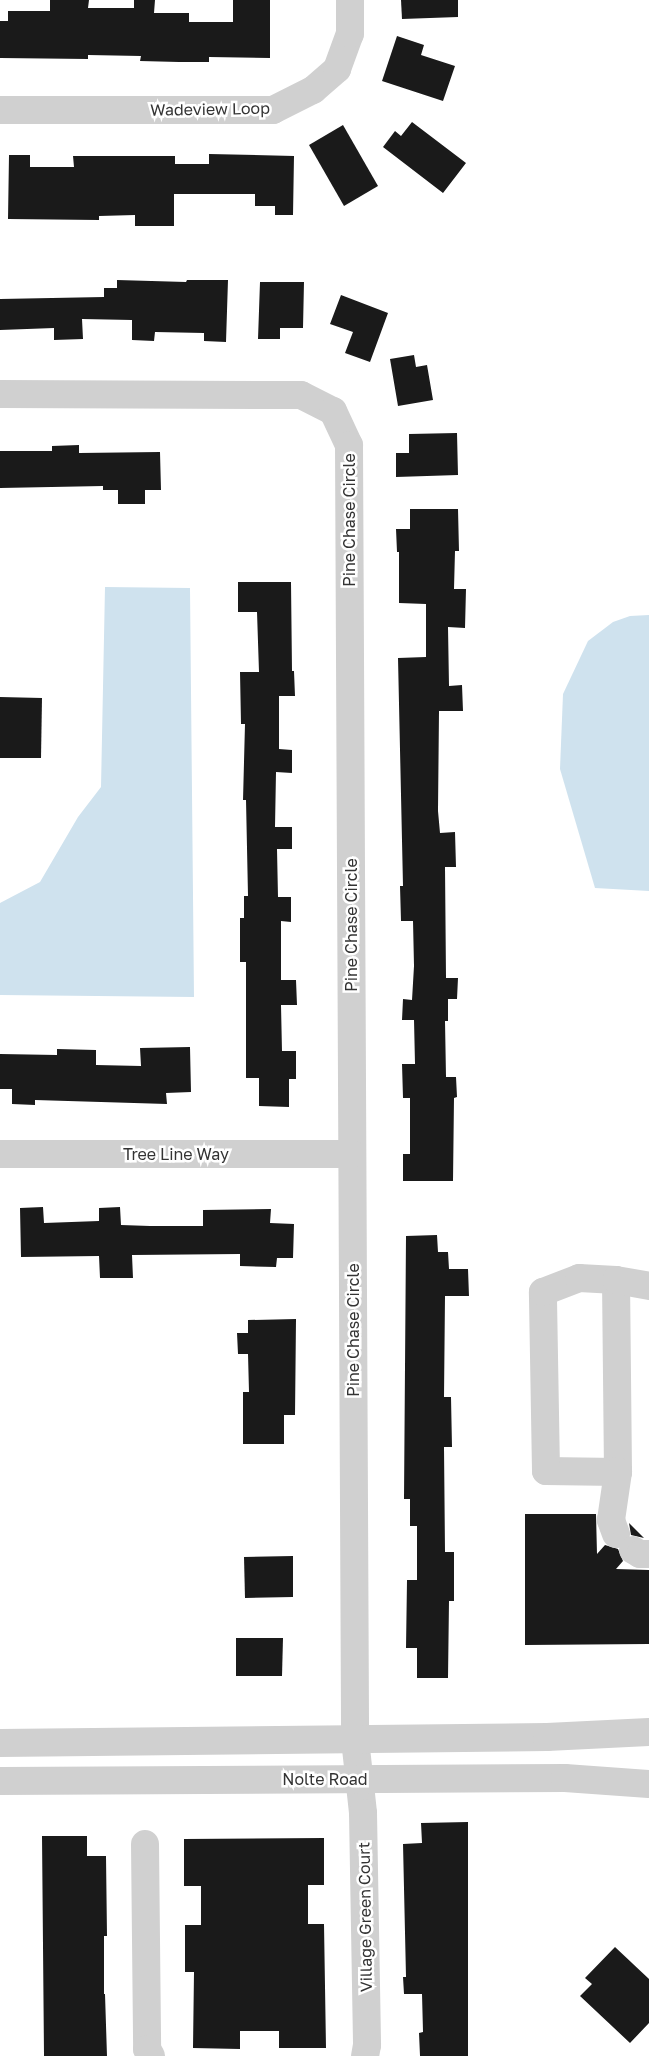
<!DOCTYPE html>
<html>
<head>
<meta charset="utf-8">
<style>
  body { margin:0 }
  #map { position:relative; width:649px; height:2056px; overflow:hidden; background:#fff; font-family:"Golos Text",sans-serif }
  div>[style] { position:absolute }
  [style*='--x'] { left:calc(var(--x)*1px); top:calc(var(--y)*1px); width:calc(var(--w)*1px); rotate:calc(var(--a)*1deg) }
  .water>* { inset:0; background:#cfe2ee }
  .building>* { inset:0; background:#1a1a1a }
  .minor>* { height:28px; margin:-14px; padding:0 14px; transform-origin:14px; border-radius:14px; background:#d0d0d0 }
  span { translate:-50% -50%; white-space:nowrap; text-align:center; line-height:1.15; -webkit-text-stroke:5px #fff; paint-order:stroke }
  .street-label { font-size:16px; color:#333 }
</style>
</head>
<body>
<div id="map">
  <div class="water">
    <i style="clip-path:polygon(105px 587px,190px 588px,194px 997px,0 995px,0 903px,40px 882px,78px 817px,101px 787px)"></i>
    <i style="clip-path:polygon(649px 615px,649px 891px,595px 888px,560px 769px,563px 694px,588px 641px,613px 622px,630px 616px)"></i>
  </div>
  <div class="building">
    <i style="clip-path:polygon(50px 0,89px 0,88px 8px,134px 8px,134px 0,155px 0,154px 13px,189px 13px,189px 22px,233px 22px,233px 0,270px 0,270px 58px,209px 57px,209px 62px,179px 62px,140px 61px,141px 56px,88px 55px,88px 59px,0 58px,0 21px,8px 21px,8px 11px,50px 11px)"></i>
    <i style="clip-path:polygon(401px 0,458px 0,458px 17px,402px 19px)"></i>
    <i style="clip-path:polygon(397px 36px,424px 45px,421px 55px,455px 66px,443px 101px,382px 81px)"></i>
    <i style="clip-path:polygon(412px 122px,466px 163px,443px 193px,383px 147px,395px 131px,401px 136px)"></i>
    <i style="clip-path:polygon(343px 125px,378px 186px,344px 206px,309px 145px)"></i>
    <i style="clip-path:polygon(209px 154px,294px 156px,293px 215px,275px 215px,275px 206px,255px 206px,255px 194px,174px 194px,174px 226px,135px 226px,135px 215px,99px 216px,99px 220px,8px 219px,9px 155px,30px 155px,30px 167px,74px 167px,73px 156px,175px 156px,175px 164px,209px 164px)"></i>
    <i style="clip-path:polygon(117px 280px,186px 282px,187px 280px,228px 280px,226px 342px,204px 341px,204px 333px,155px 332px,154px 341px,132px 340px,132px 320px,82px 319px,83px 339px,54px 340px,54px 328px,0 330px,0 299px,104px 297px,104px 288px,117px 288px)"></i>
    <i style="clip-path:polygon(260px 282px,304px 282px,303px 328px,280px 328px,280px 339px,258px 339px)"></i>
    <i style="clip-path:polygon(341px 295px,388px 313px,370px 362px,345px 353px,353px 332px,330px 324px)"></i>
    <i style="clip-path:polygon(414px 355px,416px 367px,427px 365px,433px 400px,398px 406px,390px 359px)"></i>
    <i style="clip-path:polygon(457px 433px,458px 475px,396px 477px,396px 453px,409px 453px,409px 434px)"></i>
    <i style="clip-path:polygon(79px 445px,79px 453px,160px 452px,161px 490px,145px 490px,145px 504px,118px 504px,118px 490px,103px 490px,103px 486px,0 488px,0 451px,52px 451px,52px 446px)"></i>
    <i style="clip-path:polygon(410px 509px,458px 509px,459px 551px,455px 551px,454px 589px,466px 589px,465px 628px,448px 627px,449px 686px,462px 685px,463px 711px,439px 711px,438px 811px,440px 833px,455px 832px,456px 867px,445px 867px,446px 978px,458px 978px,457px 999px,448px 999px,448px 1021px,445px 1021px,446px 1077px,456px 1077px,457px 1097px,454px 1098px,453px 1181px,403px 1181px,403px 1154px,410px 1154px,410px 1098px,403px 1098px,402px 1064px,415px 1064px,414px 1020px,402px 1020px,403px 999px,412px 1000px,414px 966px,413px 921px,401px 921px,400px 886px,403px 886px,398px 658px,426px 657px,426px 604px,399px 603px,399px 552px,397px 552px,396px 529px,410px 529px)"></i>
    <i style="clip-path:polygon(238px 582px,291px 582px,292px 671px,294px 671px,295px 696px,279px 696px,279px 749px,292px 750px,292px 773px,276px 772px,275px 827px,292px 827px,292px 849px,277px 849px,278px 897px,291px 897px,291px 922px,281px 921px,281px 980px,296px 980px,297px 1005px,281px 1005px,282px 1051px,296px 1051px,296px 1079px,289px 1079px,289px 1107px,259px 1106px,259px 1078px,246px 1078px,246px 962px,240px 962px,240px 918px,244px 918px,244px 896px,248px 896px,246px 800px,243px 800px,245px 724px,241px 724px,240px 672px,259px 672px,257px 612px,238px 612px)"></i>
    <i style="clip-path:polygon(0 697px,42px 698px,41px 758px,0 758px)"></i>
    <i style="clip-path:polygon(190px 1047px,191px 1092px,166px 1093px,167px 1104px,35px 1100px,35px 1105px,12px 1104px,12px 1089px,0 1089px,0 1054px,57px 1055px,57px 1049px,96px 1050px,96px 1065px,141px 1066px,140px 1048px)"></i>
    <i style="clip-path:polygon(43px 1207px,44px 1223px,99px 1221px,99px 1208px,120px 1207px,121px 1225px,150px 1226px,203px 1226px,203px 1210px,271px 1209px,270px 1223px,294px 1224px,293px 1258px,277px 1258px,276px 1267px,240px 1266px,240px 1254px,132px 1255px,133px 1278px,100px 1278px,99px 1256px,21px 1257px,20px 1208px)"></i>
    <i style="clip-path:polygon(437px 1235px,438px 1252px,448px 1252px,449px 1269px,468px 1269px,469px 1296px,445px 1296px,444px 1397px,451px 1397px,452px 1447px,444px 1447px,445px 1552px,454px 1552px,454px 1601px,449px 1601px,448px 1678px,417px 1678px,417px 1648px,406px 1648px,407px 1580px,417px 1580px,417px 1526px,410px 1526px,410px 1499px,404px 1499px,406px 1236px)"></i>
    <i style="clip-path:polygon(296px 1319px,295px 1415px,284px 1415px,284px 1444px,243px 1444px,243px 1392px,249px 1392px,248px 1354px,238px 1354px,237px 1333px,248px 1333px,248px 1320px)"></i>
    <i style="clip-path:polygon(525px 1514px,596px 1514px,597px 1554px,605px 1545px,618px 1549px,623px 1561px,616px 1569px,649px 1570px,649px 1644px,525px 1645px)"></i>
    <i style="clip-path:polygon(629px 1523px,644px 1538px,631px 1535px)"></i>
    <i style="clip-path:polygon(293px 1556px,293px 1597px,245px 1598px,244px 1557px)"></i>
    <i style="clip-path:polygon(236px 1638px,283px 1638px,282px 1676px,236px 1676px)"></i>
    <i style="clip-path:polygon(468px 1822px,468px 2056px,420px 2056px,419px 2033px,423px 2032px,422px 1994px,404px 1994px,403px 1977px,406px 1977px,403px 1844px,422px 1843px,421px 1823px)"></i>
    <i style="clip-path:polygon(42px 1836px,87px 1836px,87px 1856px,106px 1856px,107px 1936px,104px 1936px,104px 1994px,105px 1994px,107px 2056px,44px 2056px)"></i>
    <i style="clip-path:polygon(324px 1838px,324px 1885px,308px 1885px,308px 1924px,324px 1924px,326px 2048px,279px 2048px,279px 2031px,240px 2031px,240px 2049px,193px 2048px,194px 1972px,185px 1972px,185px 1925px,201px 1925px,201px 1886px,184px 1886px,184px 1839px)"></i>
    <i style="clip-path:polygon(615px 1947px,649px 1979px,649px 2023px,630px 2043px,580px 1996px,592px 1984px,585px 1978px)"></i>
  </div>
  <div class="minor">
    <i style="--x:0;--y:110;--w:273;--a:0"></i>
    <i style="--x:273;--y:110;--w:45;--a:-26.6"></i>
    <i style="--x:313;--y:90;--w:32;--a:-41"></i>
    <i style="--x:337;--y:69;--w:37;--a:-70"></i>
    <i style="--x:350;--y:34;--w:34;--a:-90"></i>
    <i style="--x:0;--y:394;--w:301;--a:0.2"></i>
    <i style="--x:301;--y:395;--w:36;--a:27"></i>
    <i style="--x:333;--y:411;--w:38;--a:65"></i>
    <i style="--x:349;--y:445;--w:1294;--a:89.73"></i>
    <i style="--x:355;--y:1739;--w:74;--a:83.8"></i>
    <i style="--x:363;--y:1813;--w:232;--a:89"></i>
    <i style="--x:367;--y:2045;--w:11;--a:100"></i>
    <i style="--x:0;--y:1154;--w:352;--a:0"></i>
    <i style="--x:616;--y:1280;--w:192;--a:89.4"></i>
    <i style="--x:618;--y:1472;--w:72;--a:-179.2"></i>
    <i style="--x:546;--y:1471;--w:179;--a:-91"></i>
    <i style="--x:543;--y:1292;--w:39;--a:-21"></i>
    <i style="--x:579;--y:1278;--w:37;--a:3"></i>
    <i style="--x:616;--y:1280;--w:34;--a:10"></i>
    <i style="--x:616;--y:1534;--w:15;--a:-110"></i>
    <i style="--x:611;--y:1520;--w:49;--a:-81.7"></i>
    <i style="--x:633;--y:1550;--w:8;--a:30"></i>
    <i style="--x:640;--y:1554;--w:9;--a:0"></i>
    <i style="--x:0;--y:1743;--w:547;--a:-0.63"></i>
    <i style="--x:547;--y:1737;--w:102;--a:-2.8"></i>
    <i style="--x:0;--y:1781;--w:565;--a:-0.3"></i>
    <i style="--x:565;--y:1778;--w:84;--a:4.1"></i>
    <i style="--x:145;--y:1844;--w:205;--a:89.4"></i>
    <i style="--x:147;--y:2049;--w:8;--a:60"></i>
  </div>
  <div class="street-label">
    <span style="left:210px;top:109px;rotate:-1deg">Wadeview Loop</span>
    <span style="left:349px;top:520px;rotate:-90deg">Pine Chase Circle</span>
    <span style="left:351px;top:925px;rotate:-90deg">Pine Chase Circle</span>
    <span style="left:176px;top:1154px">Tree Line Way</span>
    <span style="left:353px;top:1330px;rotate:-90deg">Pine Chase Circle</span>
    <span style="left:325px;top:1779px">Nolte Road</span>
    <span style="left:365px;top:1917px;rotate:-91deg">Village Green Court</span>
  </div>
</div>
</body>
</html>
